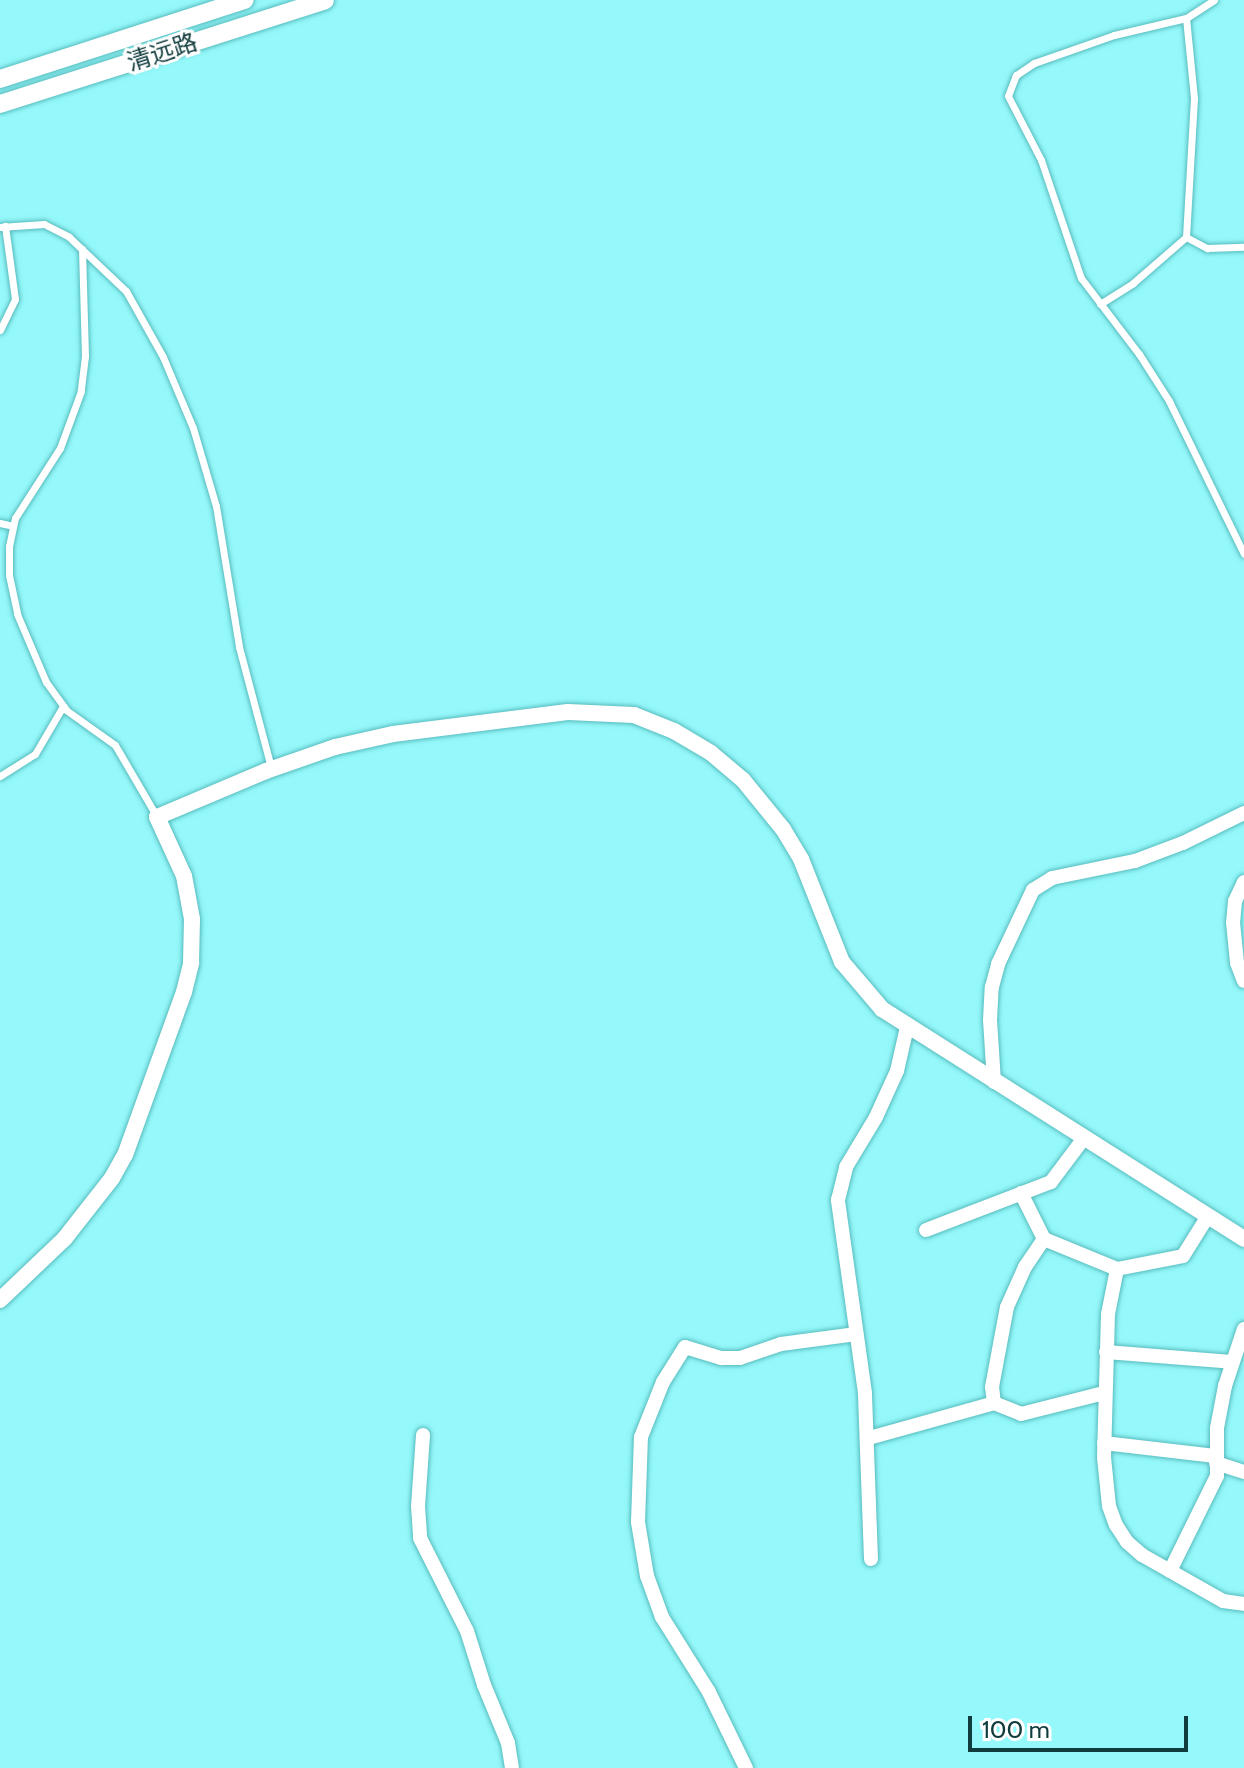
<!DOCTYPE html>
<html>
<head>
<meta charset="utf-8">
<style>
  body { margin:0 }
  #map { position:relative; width:1244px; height:1768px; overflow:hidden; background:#95f8fa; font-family:Cabin,"Noto Sans SC",sans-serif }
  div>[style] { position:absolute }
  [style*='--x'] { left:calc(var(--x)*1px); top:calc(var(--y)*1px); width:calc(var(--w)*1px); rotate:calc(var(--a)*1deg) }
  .roads { filter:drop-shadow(0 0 2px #58bcbe) drop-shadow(0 0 2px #58bcbe) }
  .service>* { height:7px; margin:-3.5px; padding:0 3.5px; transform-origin:3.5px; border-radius:3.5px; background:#fff }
  .minor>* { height:14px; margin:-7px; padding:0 7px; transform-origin:7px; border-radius:7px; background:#fff }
  .tertiary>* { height:16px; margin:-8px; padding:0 8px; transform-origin:8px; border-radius:8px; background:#fff }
  .secondary>* { height:18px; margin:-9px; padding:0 9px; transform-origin:9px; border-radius:9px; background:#fff }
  span { translate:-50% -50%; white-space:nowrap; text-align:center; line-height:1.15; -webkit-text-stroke:6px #fff; paint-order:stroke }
  .street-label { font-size:24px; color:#113c3d }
  .scale { position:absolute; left:968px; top:1716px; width:220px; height:36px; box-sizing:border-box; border:4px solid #113c3d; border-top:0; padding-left:10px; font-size:24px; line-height:28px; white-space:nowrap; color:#113c3d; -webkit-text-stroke:6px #fff; paint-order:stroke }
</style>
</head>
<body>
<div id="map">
  <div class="roads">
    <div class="service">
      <i style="--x:1214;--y:0;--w:33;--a:147"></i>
      <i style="--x:1186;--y:18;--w:74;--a:166.7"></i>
      <i style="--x:1114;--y:35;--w:85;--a:160.7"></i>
      <i style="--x:1034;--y:63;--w:22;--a:146"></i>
      <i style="--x:1016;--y:75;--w:22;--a:111"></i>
      <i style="--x:1008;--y:96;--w:72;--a:62.7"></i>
      <i style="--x:1041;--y:160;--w:125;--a:71.3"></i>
      <i style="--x:1081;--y:278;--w:96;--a:52.7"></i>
      <i style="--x:1139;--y:354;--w:56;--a:57.4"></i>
      <i style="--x:1169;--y:401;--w:170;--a:63.9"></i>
      <i style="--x:0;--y:227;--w:44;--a:-3.9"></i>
      <i style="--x:44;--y:224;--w:28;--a:27"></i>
      <i style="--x:69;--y:237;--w:79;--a:43.5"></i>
      <i style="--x:126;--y:291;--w:76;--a:60.7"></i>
      <i style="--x:163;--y:357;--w:77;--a:67.1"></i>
      <i style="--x:193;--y:428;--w:81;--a:73.6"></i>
      <i style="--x:216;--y:506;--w:143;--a:80.7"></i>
      <i style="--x:239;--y:647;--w:124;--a:75.1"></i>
      <i style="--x:1186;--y:237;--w:24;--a:28"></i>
      <i style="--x:1207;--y:248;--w:37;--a:-2"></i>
      <i style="--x:82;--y:249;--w:107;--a:88.4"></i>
      <i style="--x:85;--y:356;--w:35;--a:97"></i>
      <i style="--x:81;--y:391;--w:61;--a:110.2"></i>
      <i style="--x:60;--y:448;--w:83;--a:122.7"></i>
      <i style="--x:15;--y:518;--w:29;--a:102"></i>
      <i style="--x:9;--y:546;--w:29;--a:90"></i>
      <i style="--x:9;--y:575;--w:40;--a:78"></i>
      <i style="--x:17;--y:614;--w:74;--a:66.9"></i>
      <i style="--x:46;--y:682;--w:34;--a:54"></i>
      <i style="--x:66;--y:710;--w:60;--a:35.5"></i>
      <i style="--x:115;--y:745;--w:83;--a:59.7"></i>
      <i style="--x:1100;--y:304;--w:39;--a:-32"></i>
      <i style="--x:1133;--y:283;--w:70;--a:-41"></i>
      <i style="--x:1186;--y:237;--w:139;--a:-86.7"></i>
      <i style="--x:1194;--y:98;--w:80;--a:-95.7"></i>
      <i style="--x:0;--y:330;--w:34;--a:-64"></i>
      <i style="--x:15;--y:299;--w:74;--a:-97.8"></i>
      <i style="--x:0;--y:523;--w:13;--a:13"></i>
      <i style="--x:0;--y:776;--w:41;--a:-32.2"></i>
      <i style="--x:35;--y:754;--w:56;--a:-59.7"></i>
    </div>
    <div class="minor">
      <i style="--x:1244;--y:882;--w:21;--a:115"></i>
      <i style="--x:1235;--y:901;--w:21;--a:95"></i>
      <i style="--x:1233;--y:922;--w:41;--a:84.4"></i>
      <i style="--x:1237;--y:963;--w:19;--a:69"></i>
      <i style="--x:994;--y:1082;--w:62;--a:-93.7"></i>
      <i style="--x:990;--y:1020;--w:33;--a:-87"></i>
      <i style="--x:992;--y:987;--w:24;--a:-75"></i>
      <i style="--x:998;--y:964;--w:82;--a:-64.7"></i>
      <i style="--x:1033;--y:890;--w:22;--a:-32"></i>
      <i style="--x:1052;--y:878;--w:85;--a:-11.6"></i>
      <i style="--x:1135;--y:861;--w:51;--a:-20.6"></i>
      <i style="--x:1183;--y:843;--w:68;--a:-26.2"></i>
      <i style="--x:1021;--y:1193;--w:51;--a:63.4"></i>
      <i style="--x:1044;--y:1239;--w:79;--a:22.3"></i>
      <i style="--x:1117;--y:1269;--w:67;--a:-11.1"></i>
      <i style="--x:1183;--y:1256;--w:47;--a:-58"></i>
      <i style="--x:926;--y:1230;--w:134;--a:-21"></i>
      <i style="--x:1051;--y:1182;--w:55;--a:-53.1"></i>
      <i style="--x:1117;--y:1269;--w:46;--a:101.3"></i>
      <i style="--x:1108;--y:1314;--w:143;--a:91.6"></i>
      <i style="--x:1104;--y:1457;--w:49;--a:84.2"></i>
      <i style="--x:1109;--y:1506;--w:20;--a:70"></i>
      <i style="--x:1116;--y:1525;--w:20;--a:57"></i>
      <i style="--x:1127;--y:1542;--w:20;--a:41"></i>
      <i style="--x:1142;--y:1555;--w:93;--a:29.6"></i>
      <i style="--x:1223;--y:1601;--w:21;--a:8"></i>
      <i style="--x:1106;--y:1352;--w:126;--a:4.5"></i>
      <i style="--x:994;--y:1403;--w:16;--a:-97"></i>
      <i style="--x:992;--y:1387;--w:81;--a:-79.4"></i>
      <i style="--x:1007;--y:1307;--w:44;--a:-65.8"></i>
      <i style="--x:1025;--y:1267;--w:34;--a:-56"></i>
      <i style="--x:994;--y:1403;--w:29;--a:22"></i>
      <i style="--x:1021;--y:1414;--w:86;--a:-14.2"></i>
      <i style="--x:423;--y:1435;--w:71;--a:94"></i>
      <i style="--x:418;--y:1506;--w:32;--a:86"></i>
      <i style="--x:420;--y:1538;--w:104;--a:63.2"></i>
      <i style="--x:467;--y:1631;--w:57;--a:72.5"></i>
      <i style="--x:484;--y:1685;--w:63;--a:67.5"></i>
      <i style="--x:508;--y:1743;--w:25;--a:81"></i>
      <i style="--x:869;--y:1438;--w:130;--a:-15.6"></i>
      <i style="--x:1104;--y:1443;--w:112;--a:6.7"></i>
      <i style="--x:1216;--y:1463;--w:29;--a:18"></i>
      <i style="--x:871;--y:1559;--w:166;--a:-92.1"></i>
      <i style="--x:865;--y:1393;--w:195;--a:-98"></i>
      <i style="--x:838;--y:1200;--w:34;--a:-76"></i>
      <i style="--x:846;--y:1167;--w:58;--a:-59"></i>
      <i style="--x:876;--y:1117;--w:51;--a:-65.5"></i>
      <i style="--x:897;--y:1071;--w:45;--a:-77.2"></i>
      <i style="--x:1170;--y:1571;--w:106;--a:-63.7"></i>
      <i style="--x:1217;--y:1476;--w:48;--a:-90"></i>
      <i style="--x:1217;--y:1428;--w:43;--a:-79.2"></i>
      <i style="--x:1225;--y:1386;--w:60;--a:-71.6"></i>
      <i style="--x:746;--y:1768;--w:85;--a:-116"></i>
      <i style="--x:709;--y:1692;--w:89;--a:-122.1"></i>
      <i style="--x:662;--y:1617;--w:44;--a:-110.1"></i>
      <i style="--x:647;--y:1576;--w:55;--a:-99.5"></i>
      <i style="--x:638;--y:1522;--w:85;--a:-88"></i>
      <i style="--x:641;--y:1437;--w:59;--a:-68.2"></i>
      <i style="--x:663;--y:1382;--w:41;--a:-57.8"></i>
      <i style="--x:685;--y:1347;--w:38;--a:17"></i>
      <i style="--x:721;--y:1358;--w:19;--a:0"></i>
      <i style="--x:740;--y:1358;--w:43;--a:-18.9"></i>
      <i style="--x:781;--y:1344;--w:76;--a:-7.6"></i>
    </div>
    <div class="tertiary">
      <i style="--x:0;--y:1300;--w:90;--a:-43.6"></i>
      <i style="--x:65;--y:1238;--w:76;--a:-51.9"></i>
      <i style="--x:112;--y:1178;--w:26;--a:-61"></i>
      <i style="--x:125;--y:1155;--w:173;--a:-70.1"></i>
      <i style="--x:184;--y:992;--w:30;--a:-76"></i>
      <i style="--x:191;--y:963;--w:44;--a:-88.7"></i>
      <i style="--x:192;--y:919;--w:44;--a:-100.5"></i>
      <i style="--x:184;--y:876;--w:65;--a:-114.6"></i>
      <i style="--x:157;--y:817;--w:118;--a:-22.9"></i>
      <i style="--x:266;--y:771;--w:73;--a:-19.2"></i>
      <i style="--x:335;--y:747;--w:59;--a:-12.6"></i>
      <i style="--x:393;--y:734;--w:176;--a:-7.2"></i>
      <i style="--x:568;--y:712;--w:66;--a:2.6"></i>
      <i style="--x:634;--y:715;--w:43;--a:21.8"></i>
      <i style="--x:674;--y:731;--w:43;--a:30.7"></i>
      <i style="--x:711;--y:753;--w:42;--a:40.2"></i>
      <i style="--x:743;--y:780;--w:63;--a:50.8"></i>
      <i style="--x:783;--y:829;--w:35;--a:59"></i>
      <i style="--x:801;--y:859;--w:111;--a:68.3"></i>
      <i style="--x:842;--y:962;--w:62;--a:49.6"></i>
      <i style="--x:882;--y:1009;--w:429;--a:32.4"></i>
    </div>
    <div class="secondary">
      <i style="--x:0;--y:79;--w:257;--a:-17.9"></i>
      <i style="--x:0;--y:104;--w:341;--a:-17.7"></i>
    </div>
  </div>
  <div class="street-label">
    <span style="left:162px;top:52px;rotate:-18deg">清远路</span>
  </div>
  <div class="scale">100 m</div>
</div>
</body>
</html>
